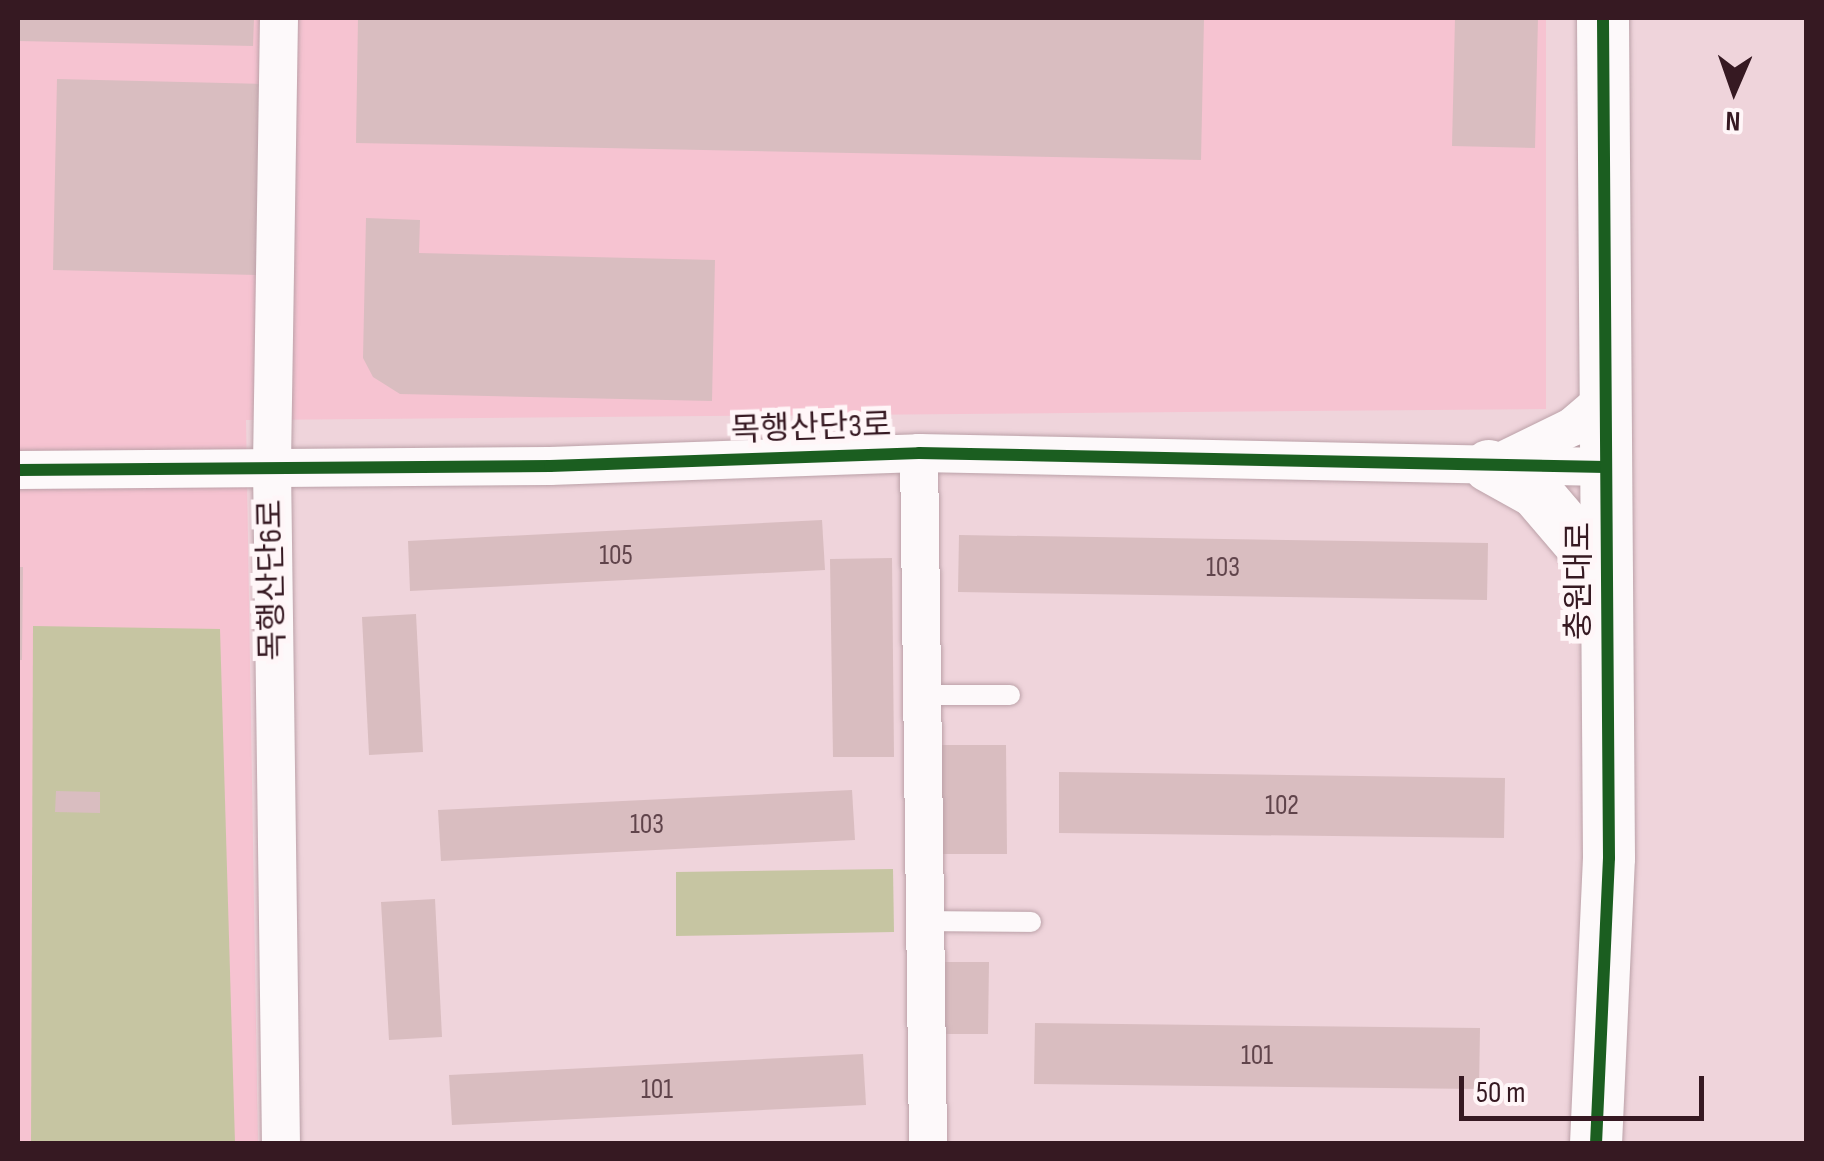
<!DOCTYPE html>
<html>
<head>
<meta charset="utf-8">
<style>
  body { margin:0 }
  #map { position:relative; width:1824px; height:1161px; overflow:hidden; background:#efd4db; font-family:"Sofia Sans Condensed","Noto Sans KR",sans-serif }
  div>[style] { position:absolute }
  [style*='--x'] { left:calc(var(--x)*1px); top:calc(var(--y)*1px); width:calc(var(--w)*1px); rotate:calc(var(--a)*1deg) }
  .built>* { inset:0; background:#f6c3d1 }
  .green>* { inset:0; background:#c6c5a2 }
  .building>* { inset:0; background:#d9bdc0 }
  .roads { filter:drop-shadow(0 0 2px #bba1a8) drop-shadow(0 0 2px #bba1a8) }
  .lane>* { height:20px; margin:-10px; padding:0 10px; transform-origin:10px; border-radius:10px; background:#fdf9fa }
  .street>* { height:38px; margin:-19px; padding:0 19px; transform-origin:19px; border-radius:19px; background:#fdf9fa }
  .secondary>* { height:52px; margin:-26px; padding:0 26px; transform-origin:26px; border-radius:26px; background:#fdf9fa }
  .cycleway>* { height:12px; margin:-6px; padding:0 6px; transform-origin:6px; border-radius:6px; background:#1b5e20 }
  span { translate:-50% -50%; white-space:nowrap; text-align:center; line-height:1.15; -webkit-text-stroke:10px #fff6f8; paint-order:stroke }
  .number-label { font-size:28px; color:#60444b }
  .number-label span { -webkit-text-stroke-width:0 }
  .street-label { font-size:32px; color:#361922 }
  .frame { position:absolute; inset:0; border:20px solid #361922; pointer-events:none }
  .north { position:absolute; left:1684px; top:40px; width:100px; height:100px; -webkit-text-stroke:8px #fff6f8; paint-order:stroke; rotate:182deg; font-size:28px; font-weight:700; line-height:40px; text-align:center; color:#361922 }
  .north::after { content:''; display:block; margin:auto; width:35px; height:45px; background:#361922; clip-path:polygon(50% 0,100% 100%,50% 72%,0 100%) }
  .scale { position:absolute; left:1459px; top:1076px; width:245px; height:45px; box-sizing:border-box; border:5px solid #361922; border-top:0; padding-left:12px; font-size:30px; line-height:35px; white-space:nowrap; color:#361922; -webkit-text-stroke:8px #fff6f8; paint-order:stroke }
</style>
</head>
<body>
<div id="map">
  <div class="built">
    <i style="clip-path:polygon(18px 18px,1546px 18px,1546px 409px,246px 420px,258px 1143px,18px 1143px)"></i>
  </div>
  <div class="green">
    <i style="clip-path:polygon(33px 626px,220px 629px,235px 1143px,31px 1144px)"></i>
    <i style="clip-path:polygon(893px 869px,894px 932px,676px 936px,676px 872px)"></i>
  </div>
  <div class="building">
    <i style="clip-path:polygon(18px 18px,254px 18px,253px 46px,18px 41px)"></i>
    <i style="clip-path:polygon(358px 18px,1204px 18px,1201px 160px,356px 143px)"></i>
    <i style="clip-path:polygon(1455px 18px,1538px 18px,1535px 148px,1452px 146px)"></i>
    <i style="clip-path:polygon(57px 79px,263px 84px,259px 275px,53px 270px)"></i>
    <i style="clip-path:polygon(366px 218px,420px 220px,419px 253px,715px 260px,712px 401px,400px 394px,373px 377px,363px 358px)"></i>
    <i style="clip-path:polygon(822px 520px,825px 570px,410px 591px,408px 541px)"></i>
    <i style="clip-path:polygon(959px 535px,1488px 543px,1487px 600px,958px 592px)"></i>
    <i style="clip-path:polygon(892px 558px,894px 757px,833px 757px,830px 559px)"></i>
    <i style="clip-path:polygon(18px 567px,23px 567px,22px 660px,18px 660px)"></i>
    <i style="clip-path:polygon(416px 614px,423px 752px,369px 755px,362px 617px)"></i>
    <i style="clip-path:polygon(941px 745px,1006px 745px,1007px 854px,941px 854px)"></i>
    <i style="clip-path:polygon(1059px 772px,1505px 778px,1504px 838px,1059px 833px)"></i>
    <i style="clip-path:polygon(852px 790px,855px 840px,441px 861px,438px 810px)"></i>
    <i style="clip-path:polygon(56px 791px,100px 792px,100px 813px,55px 812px)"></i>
    <i style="clip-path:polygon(435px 899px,442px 1037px,389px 1040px,381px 902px)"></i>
    <i style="clip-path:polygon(938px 962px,989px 962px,988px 1034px,938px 1034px)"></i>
    <i style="clip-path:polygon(1035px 1023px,1480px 1028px,1479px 1089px,1034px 1084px)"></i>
    <i style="clip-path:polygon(863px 1054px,866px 1105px,452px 1125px,449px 1075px)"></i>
  </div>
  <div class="roads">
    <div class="lane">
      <i style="--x:920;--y:695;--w:90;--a:0"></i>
      <i style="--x:926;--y:921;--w:105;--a:0.5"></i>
    </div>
    <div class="street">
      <i style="--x:279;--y:18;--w:449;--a:90.9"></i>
      <i style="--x:272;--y:467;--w:677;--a:89.24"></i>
      <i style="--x:919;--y:453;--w:691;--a:89.25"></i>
      <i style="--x:1502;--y:461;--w:78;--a:-25.9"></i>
      <i style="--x:1572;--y:427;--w:45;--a:-40.5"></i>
      <i style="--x:18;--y:470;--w:532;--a:-0.43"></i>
      <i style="--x:550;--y:466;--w:369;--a:-2"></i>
      <i style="--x:919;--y:453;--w:687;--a:1.17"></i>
    </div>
    <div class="secondary">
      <i style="--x:1489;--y:466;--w:54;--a:29"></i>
      <i style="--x:1536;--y:492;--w:109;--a:49.5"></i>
      <i style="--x:1596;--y:1144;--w:286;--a:-87.4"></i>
      <i style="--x:1609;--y:858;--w:840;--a:-90.41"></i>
    </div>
  </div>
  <div class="cycleway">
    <i style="--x:18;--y:470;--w:532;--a:-0.43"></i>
    <i style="--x:550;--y:466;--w:369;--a:-2"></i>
    <i style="--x:919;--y:453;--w:687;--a:1.17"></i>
    <i style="--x:1596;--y:1144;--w:286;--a:-87.4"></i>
    <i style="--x:1609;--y:858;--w:840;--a:-90.41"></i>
  </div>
  <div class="number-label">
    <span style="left:616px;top:556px">105</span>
    <span style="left:1223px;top:568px">103</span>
    <span style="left:1282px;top:806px">102</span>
    <span style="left:647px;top:825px">103</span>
    <span style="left:1257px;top:1056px">101</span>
    <span style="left:657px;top:1090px">101</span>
  </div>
  <div class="street-label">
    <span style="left:811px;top:429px;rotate:-2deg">목행산단3로</span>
    <span style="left:273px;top:580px;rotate:-91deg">목행산단6로</span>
    <span style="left:1580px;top:581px;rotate:-90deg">충원대로</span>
  </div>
  <div class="frame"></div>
  <div class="north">N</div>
  <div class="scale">50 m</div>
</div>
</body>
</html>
